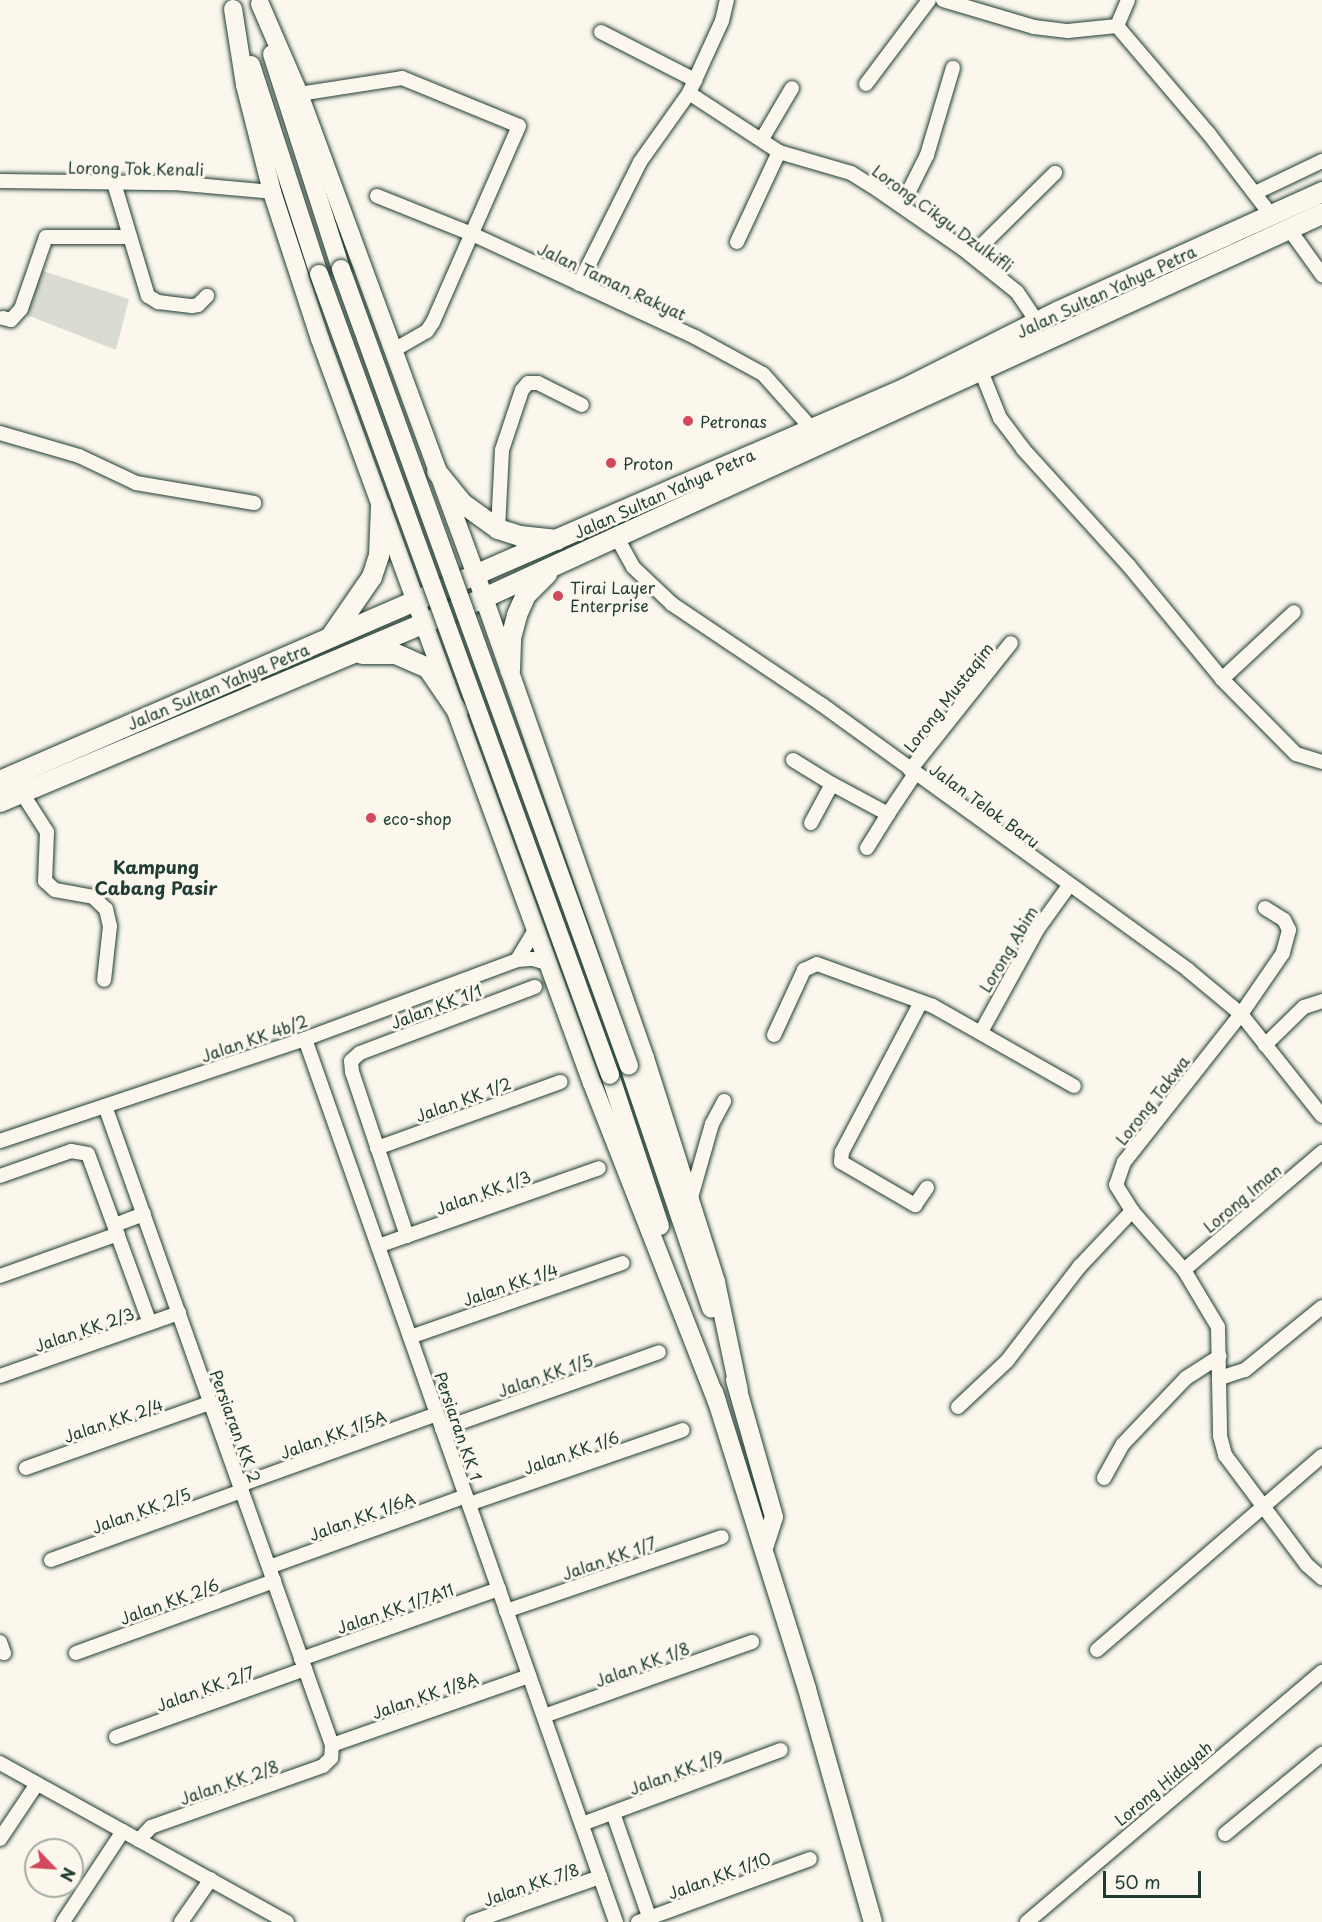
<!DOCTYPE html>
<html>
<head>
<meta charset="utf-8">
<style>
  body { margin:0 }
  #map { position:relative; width:1322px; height:1922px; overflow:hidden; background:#fbf7ec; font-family:"Playpen Sans",sans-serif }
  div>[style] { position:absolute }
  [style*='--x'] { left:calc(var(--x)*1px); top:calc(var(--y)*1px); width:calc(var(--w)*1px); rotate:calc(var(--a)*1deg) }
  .green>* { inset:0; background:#dbdcd1 }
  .roads { filter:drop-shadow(0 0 2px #1f3d34) drop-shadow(0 0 2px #1f3d34) }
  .minor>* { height:14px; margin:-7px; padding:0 7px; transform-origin:7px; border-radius:7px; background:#fbf7ec }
  .major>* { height:18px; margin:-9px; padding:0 9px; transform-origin:9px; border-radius:9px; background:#fbf7ec }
  .highway>* { height:20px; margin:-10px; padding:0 10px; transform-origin:10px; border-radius:10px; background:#fbf7ec }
  .bridges { filter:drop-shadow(0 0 2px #1f3d34) drop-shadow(0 0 2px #1f3d34) }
  .major-bridge>* { height:18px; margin:-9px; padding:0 9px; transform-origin:9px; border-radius:9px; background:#fbf7ec }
  .dots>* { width:16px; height:16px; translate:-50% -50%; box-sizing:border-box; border:3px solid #fbf7ec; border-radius:50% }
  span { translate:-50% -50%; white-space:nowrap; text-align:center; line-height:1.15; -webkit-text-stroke:6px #fbf7ec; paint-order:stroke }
  .street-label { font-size:16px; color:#1f3d34 }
  .poi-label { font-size:16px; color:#1f3d34 }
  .left { translate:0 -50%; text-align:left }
  .neighbourhood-label { font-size:18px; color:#1f3d34; font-weight:700 }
  .north { position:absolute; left:24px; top:1838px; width:60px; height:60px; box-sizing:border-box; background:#fbf7ec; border:2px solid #a3ada2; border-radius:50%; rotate:115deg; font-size:16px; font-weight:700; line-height:24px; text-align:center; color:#1f3d34 }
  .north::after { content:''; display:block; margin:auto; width:21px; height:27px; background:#d1495b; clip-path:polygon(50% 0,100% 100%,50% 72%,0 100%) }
  .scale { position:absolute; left:1103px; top:1871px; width:98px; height:27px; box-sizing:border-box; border:3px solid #1f3d34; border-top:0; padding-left:8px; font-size:18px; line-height:21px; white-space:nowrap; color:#1f3d34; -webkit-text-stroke:4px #fbf7ec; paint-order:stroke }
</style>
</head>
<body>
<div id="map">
  <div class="green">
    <i style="clip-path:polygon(40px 270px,129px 299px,116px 350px,22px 313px)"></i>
  </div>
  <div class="roads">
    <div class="minor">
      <i style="--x:943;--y:0;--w:95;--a:16.5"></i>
      <i style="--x:1034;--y:27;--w:34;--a:7"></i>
      <i style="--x:1068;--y:31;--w:49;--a:-5.8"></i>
      <i style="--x:1117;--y:26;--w:142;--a:49.6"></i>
      <i style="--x:1209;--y:134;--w:102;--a:52.6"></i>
      <i style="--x:1117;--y:26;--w:28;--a:-67"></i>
      <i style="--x:601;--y:32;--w:106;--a:27.1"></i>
      <i style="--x:866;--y:84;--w:105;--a:-53.1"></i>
      <i style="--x:689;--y:93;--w:108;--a:33.2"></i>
      <i style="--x:779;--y:152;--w:75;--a:16.3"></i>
      <i style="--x:851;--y:173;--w:25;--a:32"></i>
      <i style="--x:872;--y:186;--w:109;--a:34.6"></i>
      <i style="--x:962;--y:248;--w:70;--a:38.7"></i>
      <i style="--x:1017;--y:292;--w:36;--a:56"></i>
      <i style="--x:299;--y:94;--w:104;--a:-8.8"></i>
      <i style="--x:402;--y:78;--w:126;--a:22.3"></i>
      <i style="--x:519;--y:126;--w:214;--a:113.7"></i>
      <i style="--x:433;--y:322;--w:11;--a:124"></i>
      <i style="--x:427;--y:331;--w:40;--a:150.3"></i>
      <i style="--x:762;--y:139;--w:59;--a:-59.5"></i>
      <i style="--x:0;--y:181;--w:174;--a:0.7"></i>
      <i style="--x:174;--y:183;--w:98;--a:5.2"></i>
      <i style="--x:114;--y:183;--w:118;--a:73.3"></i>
      <i style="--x:148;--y:296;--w:12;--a:31"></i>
      <i style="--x:158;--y:302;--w:34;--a:7"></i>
      <i style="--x:192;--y:306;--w:6;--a:-9"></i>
      <i style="--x:198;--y:305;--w:13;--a:-45"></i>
      <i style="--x:1255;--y:193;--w:74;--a:-25.5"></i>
      <i style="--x:377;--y:196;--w:102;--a:21.8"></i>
      <i style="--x:472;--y:234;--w:246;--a:24.8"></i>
      <i style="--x:695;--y:337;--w:77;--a:28.6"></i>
      <i style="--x:763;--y:374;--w:74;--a:48.3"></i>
      <i style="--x:902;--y:205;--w:56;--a:-63.4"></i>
      <i style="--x:927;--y:155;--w:91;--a:-73.4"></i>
      <i style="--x:1289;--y:229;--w:57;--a:54.3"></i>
      <i style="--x:737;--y:242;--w:99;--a:-65"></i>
      <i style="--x:972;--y:255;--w:117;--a:-44.7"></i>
      <i style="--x:579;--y:284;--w:136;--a:-63.4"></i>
      <i style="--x:640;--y:162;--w:85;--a:-54.6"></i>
      <i style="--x:689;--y:93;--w:79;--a:-65.4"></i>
      <i style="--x:722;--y:21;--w:22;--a:-77"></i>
      <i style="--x:3;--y:318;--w:8;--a:14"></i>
      <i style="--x:11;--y:320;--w:15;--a:-48"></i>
      <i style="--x:21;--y:309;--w:76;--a:-70.9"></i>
      <i style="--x:46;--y:237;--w:84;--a:0"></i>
      <i style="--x:981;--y:371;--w:51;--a:68"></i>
      <i style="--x:1000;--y:418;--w:39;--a:53"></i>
      <i style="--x:1023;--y:449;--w:158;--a:47.8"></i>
      <i style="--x:1129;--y:566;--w:146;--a:50.5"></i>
      <i style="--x:1222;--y:679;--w:105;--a:45.4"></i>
      <i style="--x:1296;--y:754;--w:27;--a:17"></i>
      <i style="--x:0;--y:433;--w:82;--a:16.2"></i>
      <i style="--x:79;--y:456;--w:63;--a:25.3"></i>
      <i style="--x:136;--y:483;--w:120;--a:9.6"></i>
      <i style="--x:498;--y:529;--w:79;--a:-87.1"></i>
      <i style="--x:502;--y:450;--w:63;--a:-71.6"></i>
      <i style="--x:522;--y:390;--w:9;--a:-49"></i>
      <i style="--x:528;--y:383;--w:10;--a:0"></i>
      <i style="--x:538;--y:383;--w:49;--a:26.6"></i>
      <i style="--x:616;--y:536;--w:35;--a:61"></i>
      <i style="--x:633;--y:567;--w:54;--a:43.5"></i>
      <i style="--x:672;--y:604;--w:179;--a:33.9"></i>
      <i style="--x:821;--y:704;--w:453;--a:35.9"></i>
      <i style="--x:1188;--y:970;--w:69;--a:39.7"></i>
      <i style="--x:1241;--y:1014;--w:130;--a:51.5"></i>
      <i style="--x:1222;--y:679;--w:98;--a:-42.9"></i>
      <i style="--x:793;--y:760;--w:46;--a:31.6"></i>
      <i style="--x:910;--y:770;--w:162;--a:-51.5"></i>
      <i style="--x:22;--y:793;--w:46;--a:57.3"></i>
      <i style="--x:47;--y:832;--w:49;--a:92.3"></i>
      <i style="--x:45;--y:881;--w:13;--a:42"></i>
      <i style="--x:55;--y:890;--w:39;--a:10"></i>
      <i style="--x:93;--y:897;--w:18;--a:43"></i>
      <i style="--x:106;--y:909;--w:17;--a:77"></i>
      <i style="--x:110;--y:926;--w:54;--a:96.3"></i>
      <i style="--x:811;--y:823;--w:44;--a:-61.7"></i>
      <i style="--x:832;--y:784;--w:64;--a:28.2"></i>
      <i style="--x:888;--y:814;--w:48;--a:-56"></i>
      <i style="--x:867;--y:848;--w:40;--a:-58"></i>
      <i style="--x:1265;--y:908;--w:22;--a:32"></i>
      <i style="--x:1284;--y:920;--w:11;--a:63"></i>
      <i style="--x:1289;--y:930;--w:24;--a:105"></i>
      <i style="--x:1283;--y:953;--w:74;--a:124.5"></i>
      <i style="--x:1241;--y:1014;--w:189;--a:128.3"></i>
      <i style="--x:1124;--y:1162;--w:24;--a:109"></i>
      <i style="--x:1116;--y:1185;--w:31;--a:58"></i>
      <i style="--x:1132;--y:1211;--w:79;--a:48.6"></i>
      <i style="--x:1184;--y:1270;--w:66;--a:59.2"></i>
      <i style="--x:1218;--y:1327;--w:109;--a:88.9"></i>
      <i style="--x:1220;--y:1436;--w:20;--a:75"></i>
      <i style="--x:1225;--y:1455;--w:137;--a:53.3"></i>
      <i style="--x:1307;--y:1565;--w:20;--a:41"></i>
      <i style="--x:517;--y:960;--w:37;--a:-59"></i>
      <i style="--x:921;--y:1002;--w:170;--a:117.8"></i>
      <i style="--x:842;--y:1152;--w:10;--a:96"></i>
      <i style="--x:841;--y:1162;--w:86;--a:30.2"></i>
      <i style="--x:915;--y:1205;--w:21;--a:-55"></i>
      <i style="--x:981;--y:1032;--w:116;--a:-61.2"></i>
      <i style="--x:1037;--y:930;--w:53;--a:-54.2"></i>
      <i style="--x:774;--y:1035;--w:72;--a:-65.2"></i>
      <i style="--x:804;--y:970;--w:14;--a:-25"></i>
      <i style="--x:817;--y:964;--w:123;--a:19.9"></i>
      <i style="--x:933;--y:1006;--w:162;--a:29.6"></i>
      <i style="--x:305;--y:1039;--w:936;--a:70.6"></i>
      <i style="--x:1265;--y:1045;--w:54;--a:-44.3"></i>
      <i style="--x:1304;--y:1007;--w:19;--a:-18"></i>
      <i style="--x:105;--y:1106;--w:678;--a:70.44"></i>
      <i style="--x:332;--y:1745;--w:13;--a:94"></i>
      <i style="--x:331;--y:1758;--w:11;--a:135"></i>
      <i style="--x:323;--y:1766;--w:182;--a:160.5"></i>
      <i style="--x:151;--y:1827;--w:18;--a:133"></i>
      <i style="--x:0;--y:1141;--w:322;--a:-18.5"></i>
      <i style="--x:305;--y:1039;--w:226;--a:-20.4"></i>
      <i style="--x:517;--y:960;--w:16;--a:-4"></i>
      <i style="--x:533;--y:959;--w:18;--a:16"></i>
      <i style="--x:377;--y:1148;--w:195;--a:-19.8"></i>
      <i style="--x:0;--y:1176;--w:75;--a:-19.4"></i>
      <i style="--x:71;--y:1151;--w:17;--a:10"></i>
      <i style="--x:88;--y:1154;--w:180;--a:69.9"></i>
      <i style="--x:690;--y:1201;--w:80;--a:-74.1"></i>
      <i style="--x:712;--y:1124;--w:26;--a:-62"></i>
      <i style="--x:115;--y:1225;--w:31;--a:-21"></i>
      <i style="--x:407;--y:1236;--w:173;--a:-108.5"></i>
      <i style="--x:352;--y:1072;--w:11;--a:-95"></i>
      <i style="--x:351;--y:1061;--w:12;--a:-42"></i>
      <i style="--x:360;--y:1053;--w:187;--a:-20.7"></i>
      <i style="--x:378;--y:1246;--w:234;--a:-19.4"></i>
      <i style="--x:1184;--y:1270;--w:182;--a:-40.5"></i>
      <i style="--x:0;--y:1276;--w:125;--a:-19.6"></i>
      <i style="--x:410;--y:1337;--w:225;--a:-19.2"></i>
      <i style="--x:0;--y:1376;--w:190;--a:-19.4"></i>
      <i style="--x:1220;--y:1378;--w:26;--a:-18"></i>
      <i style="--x:1245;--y:1370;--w:99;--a:-39.3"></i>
      <i style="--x:958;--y:1407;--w:67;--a:-43.2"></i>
      <i style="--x:1007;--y:1361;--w:120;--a:-52.5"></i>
      <i style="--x:1080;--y:1266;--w:76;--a:-46.6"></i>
      <i style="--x:442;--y:1429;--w:230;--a:-19.5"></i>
      <i style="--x:26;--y:1468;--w:195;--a:-19.5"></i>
      <i style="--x:1104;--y:1478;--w:39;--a:-61"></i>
      <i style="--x:1123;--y:1444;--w:91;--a:-46.3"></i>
      <i style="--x:1186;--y:1378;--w:40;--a:-32.9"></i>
      <i style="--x:240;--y:1485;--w:209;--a:-19.8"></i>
      <i style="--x:469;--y:1504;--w:226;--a:-19.1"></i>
      <i style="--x:51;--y:1560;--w:203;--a:-19.9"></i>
      <i style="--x:269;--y:1567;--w:209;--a:-19.8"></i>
      <i style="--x:506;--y:1611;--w:228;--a:-18.9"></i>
      <i style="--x:0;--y:1642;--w:12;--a:70"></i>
      <i style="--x:1097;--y:1650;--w:297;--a:-40.8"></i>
      <i style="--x:76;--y:1653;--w:211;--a:-20"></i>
      <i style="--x:301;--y:1659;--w:210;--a:-19.5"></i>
      <i style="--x:544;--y:1716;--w:221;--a:-19.6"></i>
      <i style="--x:116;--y:1737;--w:201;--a:-19.8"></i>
      <i style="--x:332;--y:1745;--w:209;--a:-19.3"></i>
      <i style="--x:0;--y:1763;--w:328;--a:29"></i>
      <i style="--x:613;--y:1813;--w:115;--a:70.8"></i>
      <i style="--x:582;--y:1824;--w:212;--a:-20.4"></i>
      <i style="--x:1225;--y:1834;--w:126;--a:-39.5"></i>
      <i style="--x:0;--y:1839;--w:66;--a:-56.1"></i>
      <i style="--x:63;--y:1922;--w:109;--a:-56.6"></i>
      <i style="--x:181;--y:1922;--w:52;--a:-55.1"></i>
      <i style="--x:472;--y:1922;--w:136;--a:-19.4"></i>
      <i style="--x:638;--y:1922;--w:183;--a:-20.1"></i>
      <i style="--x:1027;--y:1922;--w:387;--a:-40.3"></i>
    </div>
    <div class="major">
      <i style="--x:260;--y:4;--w:98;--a:66.6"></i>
      <i style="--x:299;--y:94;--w:513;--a:69.8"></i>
      <i style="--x:476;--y:575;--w:512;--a:70.72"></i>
      <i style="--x:645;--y:1058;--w:235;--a:72.4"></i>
      <i style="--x:716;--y:1282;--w:111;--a:78.1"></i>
      <i style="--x:233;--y:9;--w:77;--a:81"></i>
      <i style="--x:245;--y:85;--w:110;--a:75.8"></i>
      <i style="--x:272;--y:192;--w:155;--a:71.9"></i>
      <i style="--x:320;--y:339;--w:792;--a:69.92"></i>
      <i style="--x:592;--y:1083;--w:343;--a:68.6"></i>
      <i style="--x:272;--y:54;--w:226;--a:72.2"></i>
      <i style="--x:251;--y:65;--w:220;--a:72"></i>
      <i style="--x:629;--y:1066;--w:256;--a:71.3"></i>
      <i style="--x:610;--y:1075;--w:159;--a:71.7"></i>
      <i style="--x:735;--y:1380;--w:142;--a:74.1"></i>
      <i style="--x:774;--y:1517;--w:33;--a:108"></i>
      <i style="--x:714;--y:1392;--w:311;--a:72.6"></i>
      <i style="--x:807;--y:1689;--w:242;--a:74.2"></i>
    </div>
    <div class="highway">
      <i style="--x:437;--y:472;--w:40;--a:51"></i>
      <i style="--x:462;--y:503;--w:44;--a:35.8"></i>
      <i style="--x:498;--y:529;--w:23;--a:18"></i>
      <i style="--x:520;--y:536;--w:37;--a:6"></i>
      <i style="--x:332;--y:635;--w:70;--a:-55.4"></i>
      <i style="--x:372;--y:577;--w:22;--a:-72"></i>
      <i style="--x:379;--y:556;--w:50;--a:-87.7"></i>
      <i style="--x:362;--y:654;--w:34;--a:0"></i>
      <i style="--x:396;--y:654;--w:35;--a:24"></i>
      <i style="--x:428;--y:668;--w:53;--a:55.7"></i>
      <i style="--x:510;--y:670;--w:32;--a:-88"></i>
      <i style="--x:511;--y:638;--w:24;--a:-75"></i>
      <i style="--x:517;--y:615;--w:22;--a:-66"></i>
      <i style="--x:526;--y:595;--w:30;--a:-45"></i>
      <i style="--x:0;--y:781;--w:988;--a:-23.45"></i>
      <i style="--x:906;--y:388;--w:171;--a:-26.7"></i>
      <i style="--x:1059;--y:311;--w:289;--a:-24.3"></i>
      <i style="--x:0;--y:802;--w:525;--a:-22.85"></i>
      <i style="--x:484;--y:598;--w:922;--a:-24.62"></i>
    </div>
  </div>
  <div class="bridges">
    <div class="major-bridge">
      <i style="--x:341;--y:269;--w:847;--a:70.13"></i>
      <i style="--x:319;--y:274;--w:852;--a:70.03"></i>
    </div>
  </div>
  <div class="dots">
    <i style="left:688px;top:421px;background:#d1495b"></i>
    <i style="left:611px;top:463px;background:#d1495b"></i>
    <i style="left:558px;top:596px;background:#d1495b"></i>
    <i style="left:371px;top:818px;background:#d1495b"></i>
  </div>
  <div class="street-label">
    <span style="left:136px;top:168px;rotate:1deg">Lorong Tok Kenali</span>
    <span style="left:943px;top:218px;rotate:36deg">Lorong Cikgu Dzulkifli</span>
    <span style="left:612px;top:281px;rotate:25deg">Jalan Taman Rakyat</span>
    <span style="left:1106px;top:291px;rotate:-25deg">Jalan Sultan Yahya Petra</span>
    <span style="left:664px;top:493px;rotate:-24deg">Jalan Sultan Yahya Petra</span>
    <span style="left:218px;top:686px;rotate:-23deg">Jalan Sultan Yahya Petra</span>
    <span style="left:948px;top:697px;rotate:-52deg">Lorong Mustaqim</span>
    <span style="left:985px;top:805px;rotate:36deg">Jalan Telok Baru</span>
    <span style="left:1008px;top:949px;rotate:-59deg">Lorong Abim</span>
    <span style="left:436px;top:1006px;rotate:-21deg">Jalan KK 1/1</span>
    <span style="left:254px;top:1038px;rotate:-19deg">Jalan KK 4b/2</span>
    <span style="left:463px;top:1099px;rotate:-20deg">Jalan KK 1/2</span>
    <span style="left:1152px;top:1100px;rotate:-52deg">Lorong Takwa</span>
    <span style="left:483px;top:1192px;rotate:-20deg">Jalan KK 1/3</span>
    <span style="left:1242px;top:1198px;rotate:-40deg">Lorong Iman</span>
    <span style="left:510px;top:1284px;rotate:-19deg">Jalan KK 1/4</span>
    <span style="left:84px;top:1329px;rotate:-19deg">Jalan KK 2/3</span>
    <span style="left:545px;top:1375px;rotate:-19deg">Jalan KK 1/5</span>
    <span style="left:113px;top:1420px;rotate:-19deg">Jalan KK 2/4</span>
    <span style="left:236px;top:1426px;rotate:70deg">Persiaran KK 2</span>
    <span style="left:459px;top:1426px;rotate:71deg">Persiaran KK 1</span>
    <span style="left:333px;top:1434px;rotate:-20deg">Jalan KK 1/5A</span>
    <span style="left:571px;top:1452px;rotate:-19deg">Jalan KK 1/6</span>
    <span style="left:141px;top:1510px;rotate:-20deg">Jalan KK 2/5</span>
    <span style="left:362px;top:1516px;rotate:-20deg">Jalan KK 1/6A</span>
    <span style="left:609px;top:1558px;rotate:-19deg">Jalan KK 1/7</span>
    <span style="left:169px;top:1601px;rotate:-20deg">Jalan KK 2/6</span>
    <span style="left:395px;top:1608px;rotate:-19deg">Jalan KK 1/7A11</span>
    <span style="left:642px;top:1664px;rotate:-20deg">Jalan KK 1/8</span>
    <span style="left:205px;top:1688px;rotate:-20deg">Jalan KK 2/7</span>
    <span style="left:425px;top:1695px;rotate:-19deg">Jalan KK 1/8A</span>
    <span style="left:676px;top:1772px;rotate:-20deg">Jalan KK 1/9</span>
    <span style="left:229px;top:1782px;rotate:-19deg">Jalan KK 2/8</span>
    <span style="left:1163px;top:1783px;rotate:-40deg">Lorong Hidayah</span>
    <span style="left:719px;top:1875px;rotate:-20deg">Jalan KK 1/10</span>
    <span style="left:531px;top:1884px;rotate:-19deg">Jalan KK 7/8</span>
  </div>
  <div class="poi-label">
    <span class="left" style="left:700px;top:421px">Petronas</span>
    <span class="left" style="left:623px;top:463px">Proton</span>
    <span class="left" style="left:570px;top:596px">Tirai Layer<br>Enterprise</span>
    <span class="left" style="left:383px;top:818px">eco-shop</span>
  </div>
  <div class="neighbourhood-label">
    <span style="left:156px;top:878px">Kampung<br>Cabang Pasir</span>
  </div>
  <div class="north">N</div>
  <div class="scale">50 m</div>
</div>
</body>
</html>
